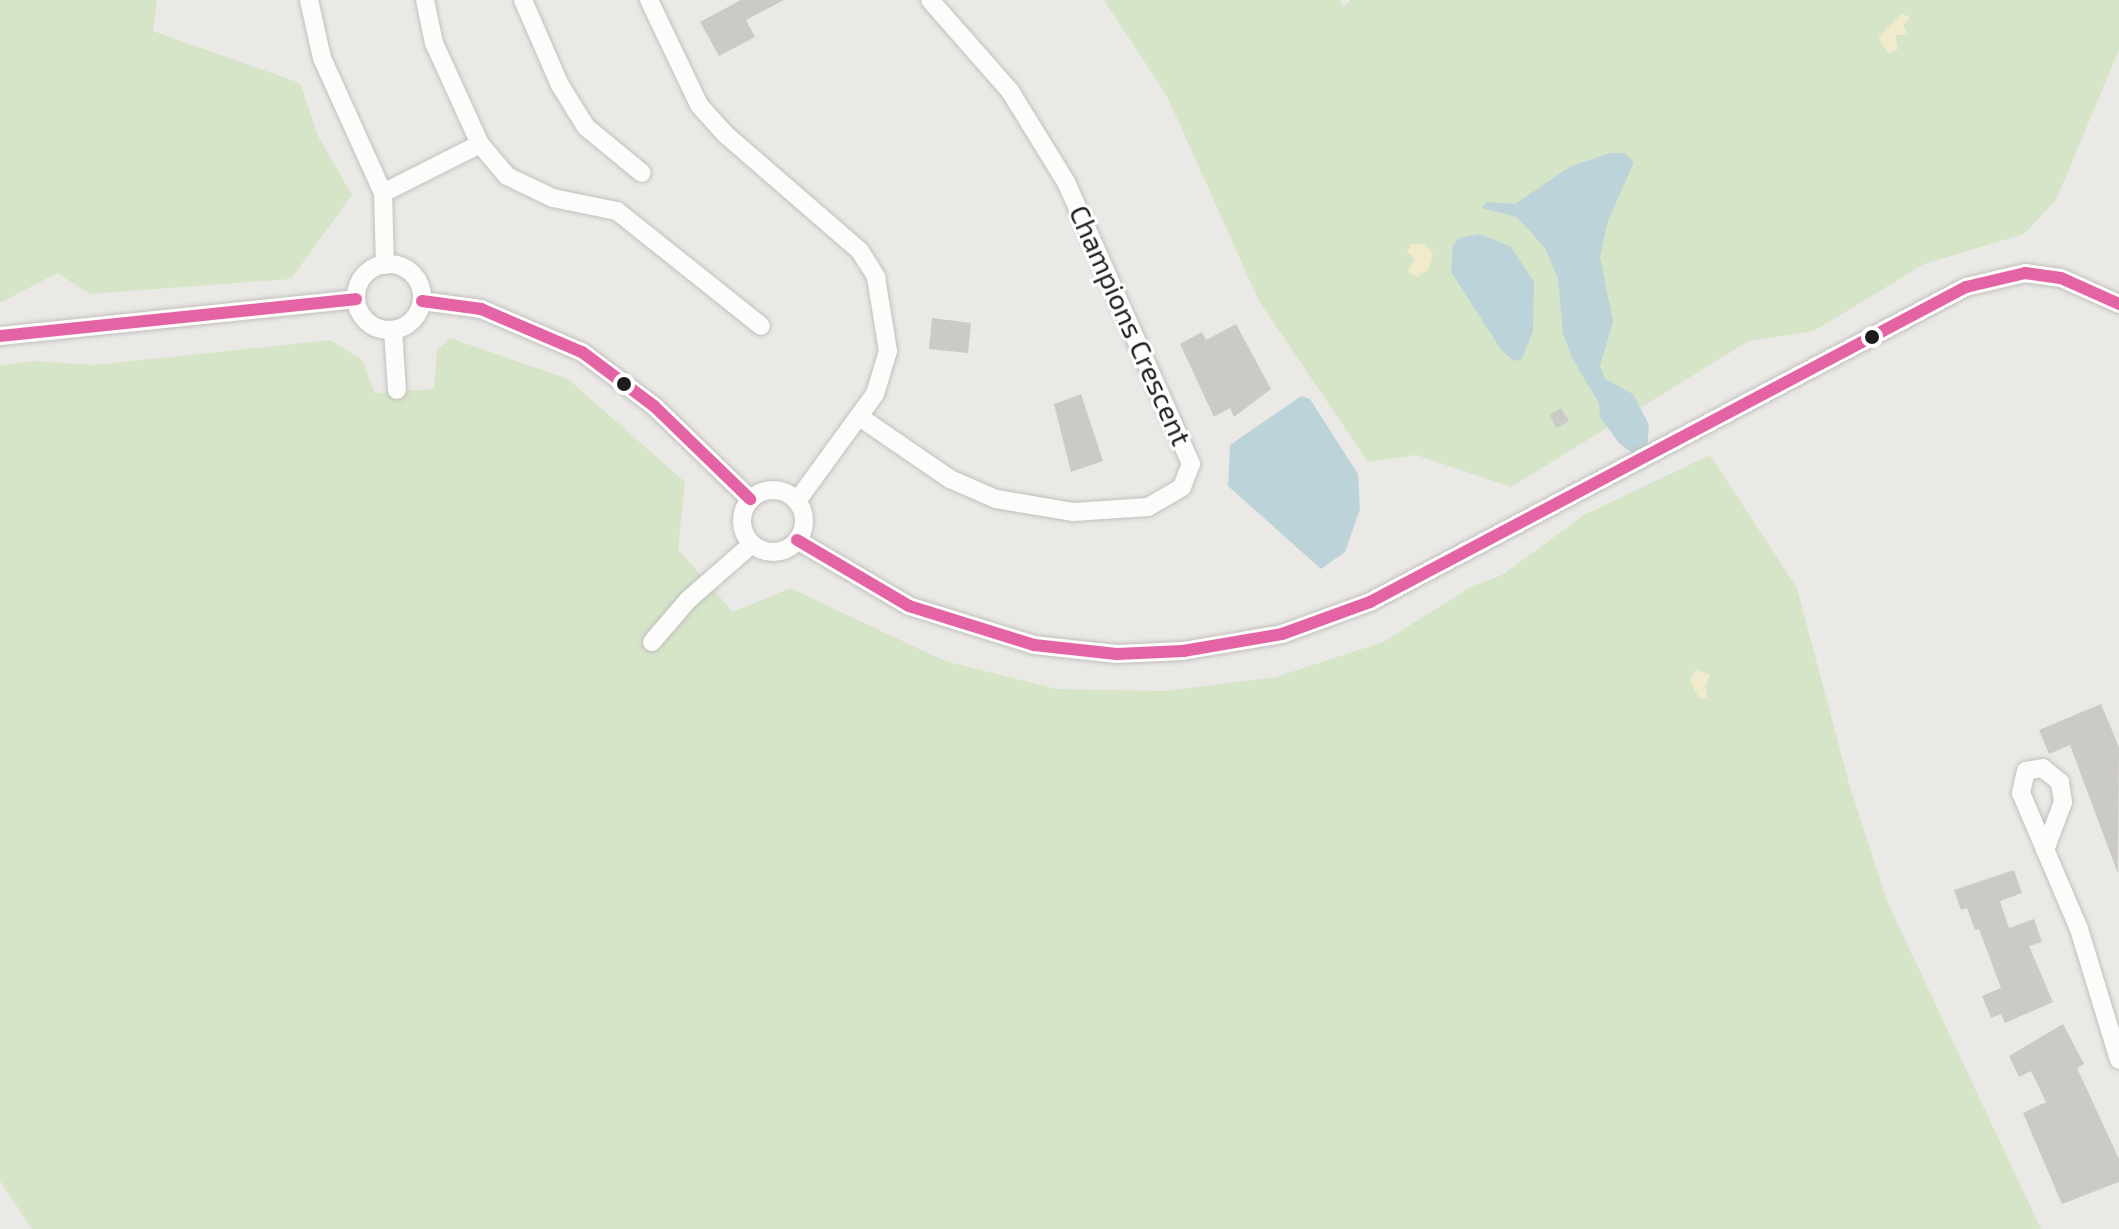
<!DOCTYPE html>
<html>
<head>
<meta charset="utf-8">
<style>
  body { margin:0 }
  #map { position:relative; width:2119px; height:1229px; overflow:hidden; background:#ebe9e6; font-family:"Exo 2",sans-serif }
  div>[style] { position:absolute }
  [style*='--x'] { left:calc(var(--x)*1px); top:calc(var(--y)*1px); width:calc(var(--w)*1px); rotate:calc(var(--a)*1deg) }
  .grass>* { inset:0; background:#d6e5c8 }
  .sand>* { inset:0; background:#f1ebcd }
  .water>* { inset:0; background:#bdd3da }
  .building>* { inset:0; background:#cccac7 }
  .roads { filter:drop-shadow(0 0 2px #c1c0be) drop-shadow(0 0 2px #c1c0be) }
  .street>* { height:18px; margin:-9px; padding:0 9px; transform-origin:9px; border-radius:9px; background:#fcfcfb }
  .street>.ring { margin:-9px; padding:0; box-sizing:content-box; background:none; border:18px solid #fcfcfb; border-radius:50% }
  .bus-1>* { height:12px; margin:-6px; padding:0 6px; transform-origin:6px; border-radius:6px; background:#e463a4 }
  .dots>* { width:22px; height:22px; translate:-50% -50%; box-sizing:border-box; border:4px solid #fff; border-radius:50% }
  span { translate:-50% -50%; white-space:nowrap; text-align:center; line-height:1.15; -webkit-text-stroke:6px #fff; paint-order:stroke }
  .street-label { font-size:28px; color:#1d1d1d }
</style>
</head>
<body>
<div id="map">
  <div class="grass">
    <i style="clip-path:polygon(0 0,157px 0,153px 31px,300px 83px,318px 136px,352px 195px,291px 279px,90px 294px,57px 273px,0 303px)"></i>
    <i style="clip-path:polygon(1104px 0,1340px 0,1344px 7px,1350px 0,2119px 0,2119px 50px,2056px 200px,2024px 234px,1924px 264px,1814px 331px,1749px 341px,1511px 487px,1416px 455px,1368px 462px,1259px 301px,1167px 96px)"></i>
    <i style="clip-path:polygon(450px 338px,568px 379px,685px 482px,678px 549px,733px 612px,790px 588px,945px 661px,1057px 689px,1165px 691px,1276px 677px,1383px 642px,1469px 588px,1502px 575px,1584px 515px,1710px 455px,1797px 588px,1850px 787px,1887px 901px,2041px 1229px,32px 1229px,0 1181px,0 366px,33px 361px,95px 365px,331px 340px,362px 360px,375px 393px,434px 389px,437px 350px)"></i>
  </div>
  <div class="sand">
    <i style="clip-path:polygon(1901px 14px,1910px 17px,1903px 25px,1909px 35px,1895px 35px,1898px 49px,1888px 53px,1878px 37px)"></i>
    <i style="clip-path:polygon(1411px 244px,1425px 244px,1433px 253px,1429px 269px,1417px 277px,1408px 271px,1415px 259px,1407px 252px)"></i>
    <i style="clip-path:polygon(1696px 669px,1710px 675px,1705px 687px,1708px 699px,1699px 698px,1690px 681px)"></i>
  </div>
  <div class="water">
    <i style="clip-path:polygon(1611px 153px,1625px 153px,1634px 162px,1608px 221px,1600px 257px,1613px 322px,1600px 366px,1605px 379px,1633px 394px,1649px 425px,1647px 450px,1636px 456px,1619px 443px,1600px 417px,1599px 403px,1572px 358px,1563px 333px,1558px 279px,1545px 248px,1517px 217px,1482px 208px,1487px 202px,1515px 204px,1571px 166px)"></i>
    <i style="clip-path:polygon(1480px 234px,1511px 247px,1534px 282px,1533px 331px,1522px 359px,1514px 361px,1502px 351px,1451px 272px,1453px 245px,1459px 238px)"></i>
    <i style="clip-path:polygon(1301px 396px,1310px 399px,1358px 474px,1360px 509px,1345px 552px,1321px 569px,1228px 486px,1230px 445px)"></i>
  </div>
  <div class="building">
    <i style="clip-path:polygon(741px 0,784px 0,746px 20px,755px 37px,719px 56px,700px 22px)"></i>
    <i style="clip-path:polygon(932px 318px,971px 323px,968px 353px,929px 349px)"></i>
    <i style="clip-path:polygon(1236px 324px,1271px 389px,1234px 417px,1230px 408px,1214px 417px,1180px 344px,1202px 332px,1206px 340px)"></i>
    <i style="clip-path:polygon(1081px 394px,1103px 461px,1071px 472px,1054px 404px)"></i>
    <i style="clip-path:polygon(1561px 408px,1569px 421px,1556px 428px,1550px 415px)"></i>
    <i style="clip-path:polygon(2101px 704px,2119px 747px,2118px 874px,2070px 745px,2049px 754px,2039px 730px)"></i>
    <i style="clip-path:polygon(2014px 870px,2022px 893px,2000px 901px,2009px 928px,2034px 919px,2042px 942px,2029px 946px,2053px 1002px,2005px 1023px,2001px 1014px,1991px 1018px,1982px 996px,2001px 988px,1979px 929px,1975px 930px,1967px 908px,1961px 910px,1954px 890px)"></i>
    <i style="clip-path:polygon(2063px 1024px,2084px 1064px,2077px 1068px,2119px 1159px,2119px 1182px,2062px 1204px,2023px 1113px,2046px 1102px,2031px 1071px,2019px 1077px,2009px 1056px)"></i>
  </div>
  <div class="roads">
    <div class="street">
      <i style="--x:309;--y:0;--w:59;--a:77.4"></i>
      <i style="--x:322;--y:58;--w:148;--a:65.7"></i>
      <i style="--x:383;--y:193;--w:72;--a:88.4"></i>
      <i style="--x:425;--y:0;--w:44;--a:78.2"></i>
      <i style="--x:434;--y:43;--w:111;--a:65.5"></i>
      <i style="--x:480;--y:144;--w:42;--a:49.8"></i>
      <i style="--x:507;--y:176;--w:51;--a:25.6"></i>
      <i style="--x:553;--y:198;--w:65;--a:11.5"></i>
      <i style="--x:617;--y:211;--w:184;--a:38.6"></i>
      <i style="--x:523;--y:0;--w:93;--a:66.5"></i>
      <i style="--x:560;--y:85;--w:49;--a:58.2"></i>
      <i style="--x:586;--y:127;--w:72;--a:39.4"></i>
      <i style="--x:649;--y:0;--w:116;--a:64.5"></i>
      <i style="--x:699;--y:105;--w:39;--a:48"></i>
      <i style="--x:725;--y:134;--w:179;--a:40.9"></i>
      <i style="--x:860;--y:251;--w:31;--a:58"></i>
      <i style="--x:876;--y:277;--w:75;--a:80.8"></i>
      <i style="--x:888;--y:351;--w:45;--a:106.8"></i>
      <i style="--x:875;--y:394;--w:132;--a:126.1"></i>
      <i style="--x:383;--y:193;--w:109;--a:-26.8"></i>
      <i class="ring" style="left:356px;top:264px;width:48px;height:48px"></i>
      <i style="--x:422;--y:301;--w:60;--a:7.7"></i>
      <i style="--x:481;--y:309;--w:110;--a:23.1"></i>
      <i style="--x:582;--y:352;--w:90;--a:36.9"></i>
      <i style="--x:654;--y:406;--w:134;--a:44.1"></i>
      <i style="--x:393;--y:330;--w:60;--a:86.2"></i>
      <i style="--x:0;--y:336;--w:358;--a:-5.9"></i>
      <i style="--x:861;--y:418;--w:108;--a:34.4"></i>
      <i style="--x:950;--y:479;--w:50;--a:23.5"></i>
      <i style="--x:996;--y:499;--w:79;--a:9.5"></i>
      <i style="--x:1074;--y:512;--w:74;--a:-3.9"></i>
      <i style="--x:1148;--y:507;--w:39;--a:-30"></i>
      <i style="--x:1182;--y:487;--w:25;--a:-69"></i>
      <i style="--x:1191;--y:464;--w:308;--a:-113.9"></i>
      <i style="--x:1066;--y:182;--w:107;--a:-121.6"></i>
      <i style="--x:1010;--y:91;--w:121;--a:-131.3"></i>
      <i class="ring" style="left:742px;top:490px;width:44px;height:44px"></i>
      <i style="--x:797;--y:540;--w:130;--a:30.5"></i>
      <i style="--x:909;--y:606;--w:131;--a:17.3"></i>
      <i style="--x:1034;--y:645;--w:83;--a:6.2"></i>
      <i style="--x:1117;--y:654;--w:66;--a:-2.6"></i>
      <i style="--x:1183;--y:651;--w:100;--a:-9.7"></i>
      <i style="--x:1282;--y:634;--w:94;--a:-20"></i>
      <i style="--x:1370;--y:602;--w:674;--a:-27.86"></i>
      <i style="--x:1966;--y:287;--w:61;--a:-13.3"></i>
      <i style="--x:2025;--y:273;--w:36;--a:8"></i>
      <i style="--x:2061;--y:278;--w:64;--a:24.1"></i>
      <i style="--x:652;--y:642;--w:55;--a:-49.4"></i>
      <i style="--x:688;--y:600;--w:85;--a:-41.2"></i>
      <i style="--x:2045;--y:850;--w:51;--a:-69.4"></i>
      <i style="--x:2063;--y:802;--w:20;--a:-99"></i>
      <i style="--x:2060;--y:782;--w:22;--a:-141"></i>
      <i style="--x:2043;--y:768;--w:17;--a:170"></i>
      <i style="--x:2026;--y:771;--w:23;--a:103"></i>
      <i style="--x:2021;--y:793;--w:148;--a:66.9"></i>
      <i style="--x:2079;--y:929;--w:137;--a:73"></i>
    </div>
  </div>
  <div class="bus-1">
    <i style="--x:422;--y:301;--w:60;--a:7.7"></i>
    <i style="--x:481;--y:309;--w:110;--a:23.1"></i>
    <i style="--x:582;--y:352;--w:90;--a:36.9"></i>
    <i style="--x:654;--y:406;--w:134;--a:44.1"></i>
    <i style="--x:0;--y:336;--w:358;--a:-5.9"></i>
    <i style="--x:797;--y:540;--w:130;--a:30.5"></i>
    <i style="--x:909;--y:606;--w:131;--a:17.3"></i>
    <i style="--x:1034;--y:645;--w:83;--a:6.2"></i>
    <i style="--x:1117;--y:654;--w:66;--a:-2.6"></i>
    <i style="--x:1183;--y:651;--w:100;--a:-9.7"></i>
    <i style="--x:1282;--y:634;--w:94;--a:-20"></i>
    <i style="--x:1370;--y:602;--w:674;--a:-27.86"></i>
    <i style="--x:1966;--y:287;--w:61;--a:-13.3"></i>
    <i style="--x:2025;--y:273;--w:36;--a:8"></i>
    <i style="--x:2061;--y:278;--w:64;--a:24.1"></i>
  </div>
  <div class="dots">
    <i style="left:1872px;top:337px;background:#1d1d1d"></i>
    <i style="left:624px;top:384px;background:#1d1d1d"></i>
  </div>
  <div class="street-label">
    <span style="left:1131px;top:325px;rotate:66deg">Champions Crescent</span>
  </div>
</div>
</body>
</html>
